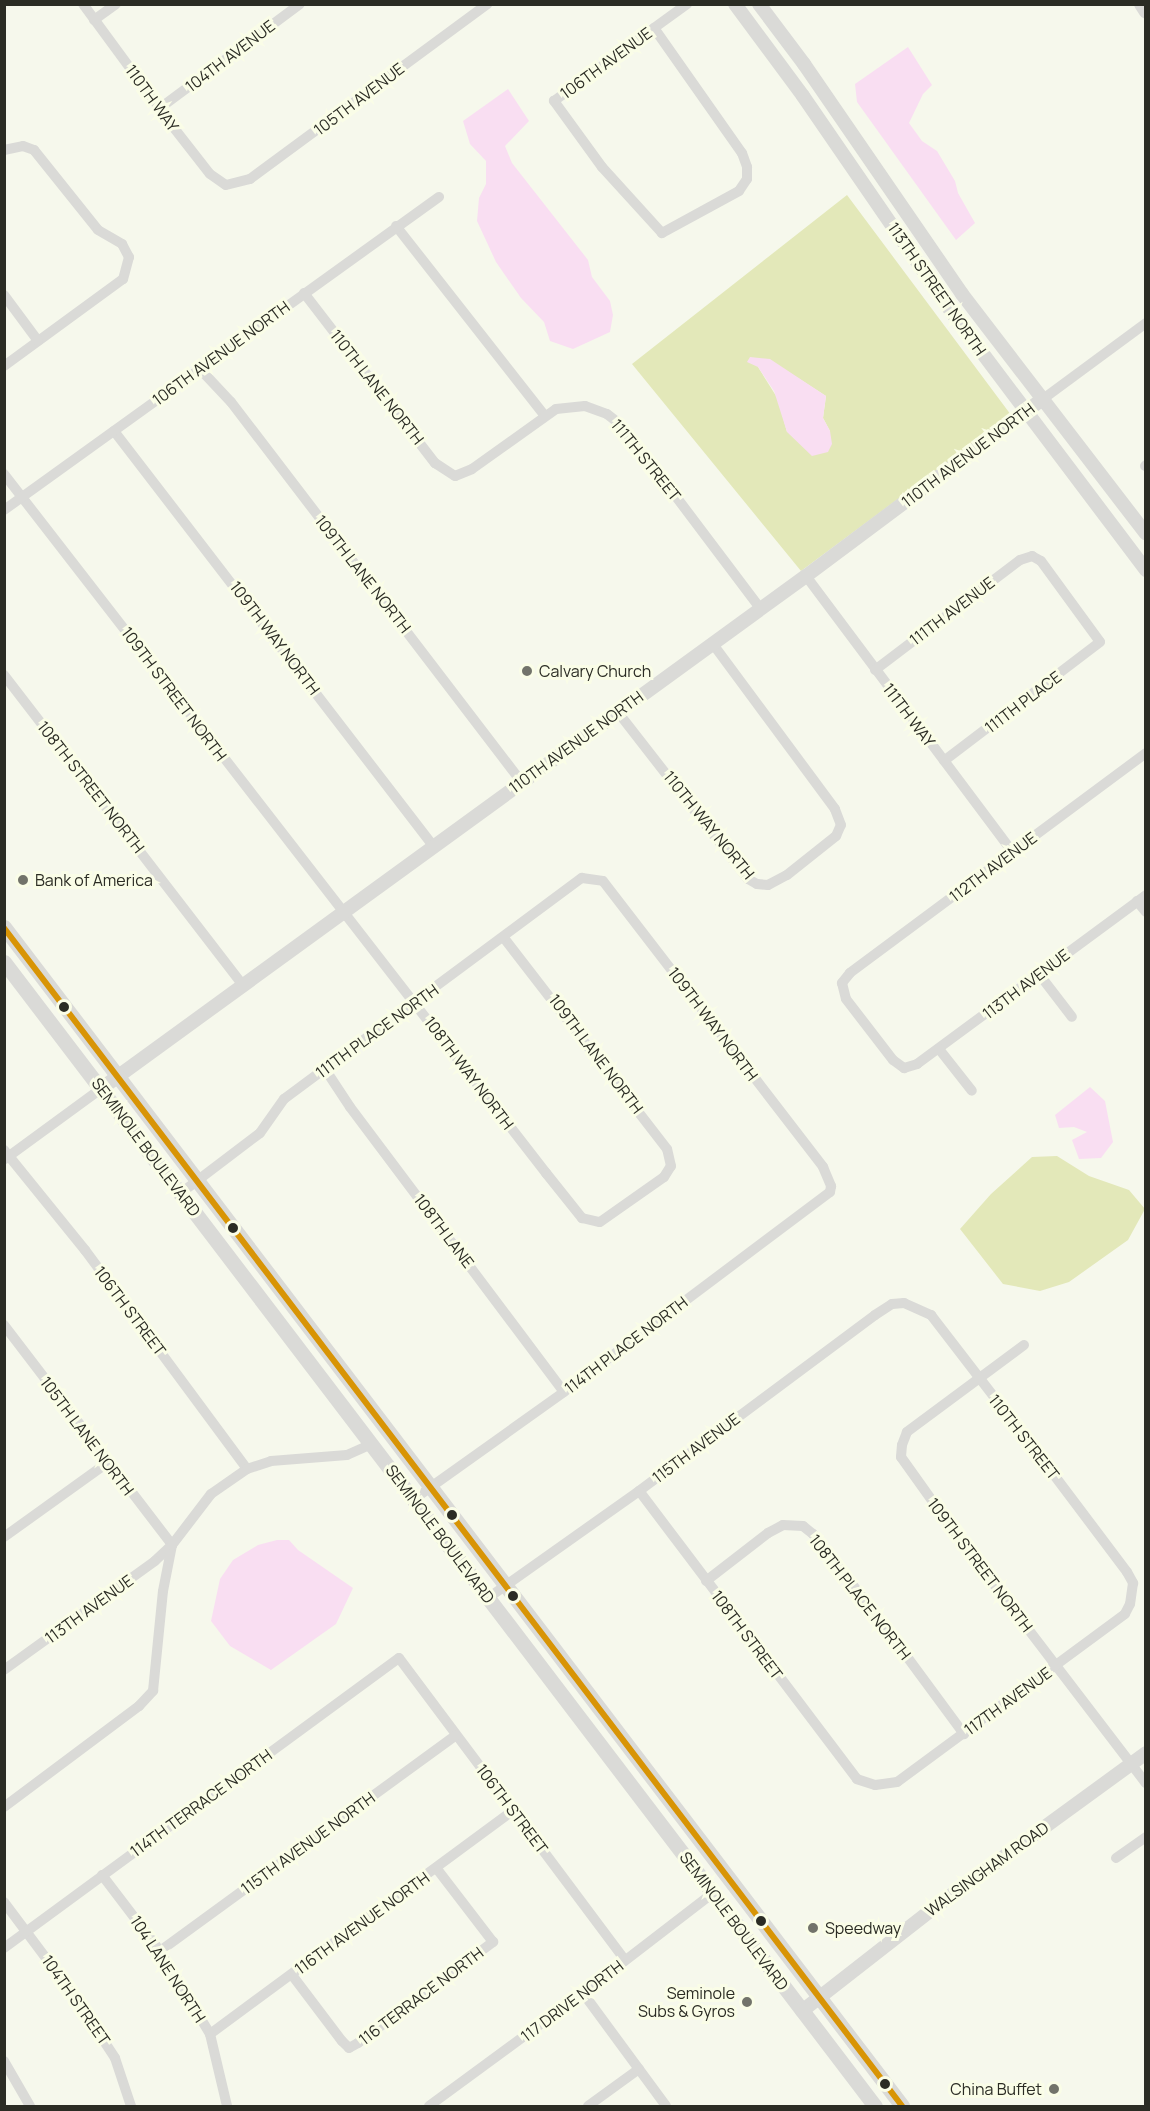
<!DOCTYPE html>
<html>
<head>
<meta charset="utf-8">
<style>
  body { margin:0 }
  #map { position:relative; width:1150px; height:2111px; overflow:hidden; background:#f6f8ec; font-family:Manrope,sans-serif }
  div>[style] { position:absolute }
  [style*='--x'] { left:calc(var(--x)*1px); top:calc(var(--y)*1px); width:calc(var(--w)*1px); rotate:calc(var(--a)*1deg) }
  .green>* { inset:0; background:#e3e8b9 }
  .water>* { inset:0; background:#f9def2 }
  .street>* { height:10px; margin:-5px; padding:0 5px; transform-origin:5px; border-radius:5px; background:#dadad7 }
  .secondary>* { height:14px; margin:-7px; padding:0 7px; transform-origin:7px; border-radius:7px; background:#dadad7 }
  .primary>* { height:15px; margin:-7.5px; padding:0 7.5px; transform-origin:7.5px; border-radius:7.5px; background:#dadad7 }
  .bus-1>* { height:6px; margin:-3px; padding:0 3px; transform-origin:3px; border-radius:3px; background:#d89405 }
  .dots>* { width:16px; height:16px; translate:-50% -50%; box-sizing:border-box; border:3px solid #fafde7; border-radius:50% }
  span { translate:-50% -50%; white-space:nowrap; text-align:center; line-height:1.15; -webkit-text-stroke:6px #fafde7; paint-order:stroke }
  .street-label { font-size:16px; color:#2b2c24 }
  .poi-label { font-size:16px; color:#2b2c24 }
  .left { translate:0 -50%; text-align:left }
  .right { translate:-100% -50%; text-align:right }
  .frame { position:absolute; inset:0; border:6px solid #2b2c24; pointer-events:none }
</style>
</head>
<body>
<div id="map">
  <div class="green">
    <i style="clip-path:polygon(evenodd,847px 195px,1011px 415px,801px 571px,632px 364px,847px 195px,758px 367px,798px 378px,826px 396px,823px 418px,830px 431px,787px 432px,778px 399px,758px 367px)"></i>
    <i style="clip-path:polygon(1057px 1156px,1089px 1176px,1129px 1190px,1145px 1209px,1128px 1240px,1069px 1282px,1040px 1291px,1003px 1284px,960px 1229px,991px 1194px,1032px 1157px)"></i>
  </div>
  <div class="water">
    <i style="clip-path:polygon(908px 47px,932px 85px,923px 94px,909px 123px,922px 141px,937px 151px,955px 181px,958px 193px,975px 223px,956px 240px,857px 102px,855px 84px)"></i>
    <i style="clip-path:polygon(508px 89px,529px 121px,505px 146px,512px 163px,588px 260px,592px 277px,610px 301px,613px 315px,610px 332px,573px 349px,550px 341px,544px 322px,521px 298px,496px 262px,477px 221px,479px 198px,486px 184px,486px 161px,470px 144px,463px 121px)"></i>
    <i style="clip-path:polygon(750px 357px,770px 359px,826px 396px,823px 418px,830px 431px,832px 444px,828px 452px,812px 456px,787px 432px,774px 391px,758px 367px,747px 362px)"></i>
    <i style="clip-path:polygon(1090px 1087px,1105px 1101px,1113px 1142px,1101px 1158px,1079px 1159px,1072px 1140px,1087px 1132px,1074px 1127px,1059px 1128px,1055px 1115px)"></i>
    <i style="clip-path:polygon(277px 1540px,289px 1540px,298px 1550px,353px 1588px,336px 1624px,271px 1670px,230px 1646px,211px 1621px,220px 1579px,233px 1560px,258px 1545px)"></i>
  </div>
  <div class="street">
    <i style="--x:83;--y:4;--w:154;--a:53.7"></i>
    <i style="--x:174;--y:128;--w:58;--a:52"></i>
    <i style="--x:210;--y:174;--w:19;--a:35"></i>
    <i style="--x:226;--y:185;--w:25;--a:-14"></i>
    <i style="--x:250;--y:179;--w:295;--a:-36.4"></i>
    <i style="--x:94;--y:20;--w:27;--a:-36"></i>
    <i style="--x:654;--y:28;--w:153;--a:54.9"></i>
    <i style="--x:742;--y:153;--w:15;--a:70"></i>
    <i style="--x:747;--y:167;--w:12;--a:90"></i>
    <i style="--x:747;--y:179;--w:14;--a:124"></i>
    <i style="--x:739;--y:191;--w:88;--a:151.4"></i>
    <i style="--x:662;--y:233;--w:89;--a:-132.3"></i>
    <i style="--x:602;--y:167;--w:82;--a:-126"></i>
    <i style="--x:554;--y:101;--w:124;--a:-36.1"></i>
    <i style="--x:654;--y:28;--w:41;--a:-36"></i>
    <i style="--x:160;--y:108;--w:174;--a:-36.6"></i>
    <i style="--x:4;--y:150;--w:19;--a:-12"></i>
    <i style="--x:23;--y:146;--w:12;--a:20"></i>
    <i style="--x:34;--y:150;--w:102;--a:51.3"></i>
    <i style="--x:98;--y:230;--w:28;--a:30"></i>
    <i style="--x:122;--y:244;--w:15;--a:62"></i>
    <i style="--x:129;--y:257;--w:23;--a:105"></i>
    <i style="--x:123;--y:279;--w:147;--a:143.8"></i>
    <i style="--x:396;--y:226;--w:240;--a:51.9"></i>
    <i style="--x:304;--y:293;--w:215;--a:52.4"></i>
    <i style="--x:435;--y:463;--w:24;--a:33"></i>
    <i style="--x:455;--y:476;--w:18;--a:-22"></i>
    <i style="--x:472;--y:469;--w:103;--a:-35.5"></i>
    <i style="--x:556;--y:409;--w:29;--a:-6"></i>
    <i style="--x:585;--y:406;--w:23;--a:20"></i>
    <i style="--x:607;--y:414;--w:11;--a:38"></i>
    <i style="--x:616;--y:421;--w:88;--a:51.4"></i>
    <i style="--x:671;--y:490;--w:148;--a:53"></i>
    <i style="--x:4;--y:295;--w:57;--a:53.5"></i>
    <i style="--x:200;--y:369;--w:45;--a:46.8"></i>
    <i style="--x:231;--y:402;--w:479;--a:52.6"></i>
    <i style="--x:1043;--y:399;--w:128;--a:-36.4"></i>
    <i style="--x:114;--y:431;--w:525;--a:52.43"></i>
    <i style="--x:1145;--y:466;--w:1;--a:-45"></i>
    <i style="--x:4;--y:474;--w:885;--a:52.21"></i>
    <i style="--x:546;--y:1173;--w:58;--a:51.3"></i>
    <i style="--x:582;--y:1218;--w:18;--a:13"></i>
    <i style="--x:600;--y:1222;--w:78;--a:-35.1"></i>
    <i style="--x:664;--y:1177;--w:13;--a:-58"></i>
    <i style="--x:671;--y:1166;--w:17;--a:-103"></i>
    <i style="--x:667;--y:1149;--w:268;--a:-127.7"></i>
    <i style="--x:4;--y:510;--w:536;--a:-35.74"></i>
    <i style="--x:806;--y:576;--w:346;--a:53.2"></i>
    <i style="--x:875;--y:670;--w:182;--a:-37.2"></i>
    <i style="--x:1020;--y:560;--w:13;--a:-18"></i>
    <i style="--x:1032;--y:556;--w:10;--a:29"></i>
    <i style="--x:1041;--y:561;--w:100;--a:53.9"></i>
    <i style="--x:1100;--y:642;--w:196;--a:142.7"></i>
    <i style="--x:4;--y:675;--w:391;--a:52.4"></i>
    <i style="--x:617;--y:711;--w:213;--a:52.1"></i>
    <i style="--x:748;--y:879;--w:10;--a:29"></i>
    <i style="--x:757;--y:884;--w:11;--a:5"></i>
    <i style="--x:768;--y:885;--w:21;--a:-28"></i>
    <i style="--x:787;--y:875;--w:63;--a:-38.5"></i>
    <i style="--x:836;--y:836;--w:12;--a:-66"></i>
    <i style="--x:841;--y:825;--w:17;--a:-111"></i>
    <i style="--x:835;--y:809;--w:207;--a:-126.5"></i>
    <i style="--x:1146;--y:753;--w:369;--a:143.4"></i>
    <i style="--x:850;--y:973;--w:13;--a:129"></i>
    <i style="--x:842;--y:983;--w:16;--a:76"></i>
    <i style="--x:846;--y:999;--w:77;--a:52.4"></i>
    <i style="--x:893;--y:1060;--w:14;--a:36"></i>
    <i style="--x:904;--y:1068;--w:14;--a:-17"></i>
    <i style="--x:917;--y:1064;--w:285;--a:-36.4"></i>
    <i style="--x:1137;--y:901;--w:14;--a:51"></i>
    <i style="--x:1039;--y:974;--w:54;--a:52.5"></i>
    <i style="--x:939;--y:1049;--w:53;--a:51.8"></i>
    <i style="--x:325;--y:1069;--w:45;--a:56.7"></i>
    <i style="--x:350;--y:1107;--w:356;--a:53.1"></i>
    <i style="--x:4;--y:1150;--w:129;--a:51"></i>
    <i style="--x:85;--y:1250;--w:272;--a:53.5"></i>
    <i style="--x:5;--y:1159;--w:120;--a:-36.2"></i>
    <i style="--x:181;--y:1193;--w:99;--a:-37.2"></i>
    <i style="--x:260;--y:1133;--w:42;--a:-54.8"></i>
    <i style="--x:284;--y:1099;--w:371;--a:-36.6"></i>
    <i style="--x:582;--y:878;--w:21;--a:8"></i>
    <i style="--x:603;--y:881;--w:361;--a:52.4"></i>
    <i style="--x:823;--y:1167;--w:21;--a:67"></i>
    <i style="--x:831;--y:1186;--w:6;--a:99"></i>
    <i style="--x:830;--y:1192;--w:333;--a:143.1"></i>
    <i style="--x:564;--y:1392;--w:184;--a:144.5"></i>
    <i style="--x:4;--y:1325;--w:277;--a:52.6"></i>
    <i style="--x:172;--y:1545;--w:23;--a:137"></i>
    <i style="--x:155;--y:1561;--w:186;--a:144.2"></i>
    <i style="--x:1024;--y:1345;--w:146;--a:143.4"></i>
    <i style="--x:907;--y:1432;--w:14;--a:111"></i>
    <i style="--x:902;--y:1445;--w:12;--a:95"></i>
    <i style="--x:901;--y:1457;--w:107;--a:54.5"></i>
    <i style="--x:963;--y:1544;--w:301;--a:52.6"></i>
    <i style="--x:4;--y:1537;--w:127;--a:-35.7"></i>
    <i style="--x:706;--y:1581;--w:78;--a:-37.7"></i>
    <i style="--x:768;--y:1533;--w:17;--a:-28"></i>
    <i style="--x:783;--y:1525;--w:20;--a:3"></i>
    <i style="--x:803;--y:1526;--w:13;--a:39"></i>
    <i style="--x:813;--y:1534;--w:99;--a:52"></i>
    <i style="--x:874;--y:1612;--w:152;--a:53.6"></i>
    <i style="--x:488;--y:1598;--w:185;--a:-35.3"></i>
    <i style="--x:639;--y:1491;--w:294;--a:-36.7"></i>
    <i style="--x:875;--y:1315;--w:20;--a:-33"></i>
    <i style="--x:892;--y:1304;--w:12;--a:-5"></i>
    <i style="--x:904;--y:1303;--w:30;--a:24"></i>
    <i style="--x:931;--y:1315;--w:202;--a:52.4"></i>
    <i style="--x:1054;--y:1475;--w:121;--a:53"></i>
    <i style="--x:1127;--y:1572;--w:13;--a:61"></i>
    <i style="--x:1133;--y:1583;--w:21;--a:98"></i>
    <i style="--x:1130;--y:1604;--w:11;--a:117"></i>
    <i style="--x:1125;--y:1614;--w:283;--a:143.6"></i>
    <i style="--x:897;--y:1782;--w:22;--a:172"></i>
    <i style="--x:875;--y:1785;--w:19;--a:-162"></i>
    <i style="--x:857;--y:1779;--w:361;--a:-127.1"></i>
    <i style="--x:4;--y:1807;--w:169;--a:-36.8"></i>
    <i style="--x:139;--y:1706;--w:21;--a:-47"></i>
    <i style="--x:153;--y:1691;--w:100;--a:-84.3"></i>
    <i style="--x:163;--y:1591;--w:47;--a:-78.9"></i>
    <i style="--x:172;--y:1545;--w:64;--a:-52.6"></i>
    <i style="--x:211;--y:1494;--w:44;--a:-34.8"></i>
    <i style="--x:247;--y:1469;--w:25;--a:-18"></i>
    <i style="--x:271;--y:1461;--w:76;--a:-4.5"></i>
    <i style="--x:347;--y:1455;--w:27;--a:-24"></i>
    <i style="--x:1116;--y:1858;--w:37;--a:-35"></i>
    <i style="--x:102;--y:1875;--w:96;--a:52.7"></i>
    <i style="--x:160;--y:1951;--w:97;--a:58.9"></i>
    <i style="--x:210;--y:2034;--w:74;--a:76.7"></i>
    <i style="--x:4;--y:1902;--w:119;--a:53.2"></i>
    <i style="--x:75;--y:1997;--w:73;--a:56.7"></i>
    <i style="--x:115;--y:2058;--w:51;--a:71.6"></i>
    <i style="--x:4;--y:1948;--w:490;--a:-36.3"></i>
    <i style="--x:399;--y:1658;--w:377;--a:53.2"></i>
    <i style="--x:160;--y:1951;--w:366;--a:-36.1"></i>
    <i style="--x:292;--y:1975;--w:83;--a:52.9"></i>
    <i style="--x:342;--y:2041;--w:10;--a:45"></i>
    <i style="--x:349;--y:2048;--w:10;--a:-29"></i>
    <i style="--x:358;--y:2043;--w:169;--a:-36.8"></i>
    <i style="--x:493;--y:1942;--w:92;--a:-127.5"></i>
    <i style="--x:583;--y:1993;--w:140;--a:53.7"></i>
    <i style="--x:210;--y:2034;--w:376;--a:-36.4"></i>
    <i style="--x:4;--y:2061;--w:52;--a:60"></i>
    <i style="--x:429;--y:2106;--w:191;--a:-36.3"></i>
    <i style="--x:583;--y:1993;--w:164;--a:-37.6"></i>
    <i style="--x:588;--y:2106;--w:63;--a:-36"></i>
  </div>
  <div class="secondary">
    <i style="--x:735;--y:4;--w:114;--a:53.5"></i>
    <i style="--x:803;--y:96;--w:265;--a:55.5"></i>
    <i style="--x:953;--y:314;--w:321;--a:53"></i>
    <i style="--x:759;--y:4;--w:75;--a:53.1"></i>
    <i style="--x:804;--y:64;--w:279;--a:55.5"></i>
    <i style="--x:962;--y:294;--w:302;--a:52.5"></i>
    <i style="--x:1141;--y:4;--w:9;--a:58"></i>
    <i style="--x:102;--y:1088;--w:870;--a:-36.03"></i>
    <i style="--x:806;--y:576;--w:296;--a:-36.8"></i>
    <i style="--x:802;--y:2011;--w:169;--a:-38"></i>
    <i style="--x:935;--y:1907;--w:261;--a:-36.1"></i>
  </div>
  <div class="primary">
    <i style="--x:4;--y:927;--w:1482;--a:52.7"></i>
    <i style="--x:4;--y:962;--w:1438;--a:52.72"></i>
  </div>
  <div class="bus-1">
    <i style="--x:4;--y:928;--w:1481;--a:52.68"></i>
  </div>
  <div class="dots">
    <i style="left:527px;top:671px;background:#72736a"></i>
    <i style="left:23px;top:880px;background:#72736a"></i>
    <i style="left:64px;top:1007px;background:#2b2c24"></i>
    <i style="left:233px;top:1228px;background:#2b2c24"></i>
    <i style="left:452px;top:1515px;background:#2b2c24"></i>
    <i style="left:513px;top:1596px;background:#2b2c24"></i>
    <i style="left:761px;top:1921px;background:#2b2c24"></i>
    <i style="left:813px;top:1928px;background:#72736a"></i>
    <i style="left:747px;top:2002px;background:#72736a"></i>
    <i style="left:885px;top:2084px;background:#2b2c24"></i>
    <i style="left:1054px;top:2089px;background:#72736a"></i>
  </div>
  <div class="street-label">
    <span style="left:230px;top:56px;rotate:-37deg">104TH AVENUE</span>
    <span style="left:606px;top:63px;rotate:-36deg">106TH AVENUE</span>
    <span style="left:152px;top:98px;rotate:54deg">110TH WAY</span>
    <span style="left:359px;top:99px;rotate:-37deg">105TH AVENUE</span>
    <span style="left:937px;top:289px;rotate:55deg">113TH STREET NORTH</span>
    <span style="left:221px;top:353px;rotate:-36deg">106TH AVENUE NORTH</span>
    <span style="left:377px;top:387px;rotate:52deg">110TH LANE NORTH</span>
    <span style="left:968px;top:455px;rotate:-37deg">110TH AVENUE NORTH</span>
    <span style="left:646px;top:460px;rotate:51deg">111TH STREET</span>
    <span style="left:363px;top:574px;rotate:52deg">109TH LANE NORTH</span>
    <span style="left:952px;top:611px;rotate:-37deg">111TH AVENUE</span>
    <span style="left:275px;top:638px;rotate:53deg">109TH WAY NORTH</span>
    <span style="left:174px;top:694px;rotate:53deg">109TH STREET NORTH</span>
    <span style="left:1023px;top:702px;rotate:-37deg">111TH PLACE</span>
    <span style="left:909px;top:715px;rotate:53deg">111TH WAY</span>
    <span style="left:576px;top:742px;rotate:-36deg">110TH AVENUE NORTH</span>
    <span style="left:91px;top:787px;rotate:52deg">108TH STREET NORTH</span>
    <span style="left:709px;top:825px;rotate:51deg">110TH WAY NORTH</span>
    <span style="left:993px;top:867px;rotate:-37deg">112TH AVENUE</span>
    <span style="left:1026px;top:984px;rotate:-37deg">113TH AVENUE</span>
    <span style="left:713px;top:1024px;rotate:53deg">109TH WAY NORTH</span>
    <span style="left:377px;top:1031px;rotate:-36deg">111TH PLACE NORTH</span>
    <span style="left:596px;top:1054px;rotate:53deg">109TH LANE NORTH</span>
    <span style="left:469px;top:1073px;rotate:53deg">108TH WAY NORTH</span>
    <span style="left:146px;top:1147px;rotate:53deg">SEMINOLE BOULEVARD</span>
    <span style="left:444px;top:1231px;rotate:53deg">108TH LANE</span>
    <span style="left:130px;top:1311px;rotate:53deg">106TH STREET</span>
    <span style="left:626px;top:1345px;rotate:-37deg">114TH PLACE NORTH</span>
    <span style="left:87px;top:1436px;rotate:53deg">105TH LANE NORTH</span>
    <span style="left:1024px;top:1437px;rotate:52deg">110TH STREET</span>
    <span style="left:696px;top:1448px;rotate:-37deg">115TH AVENUE</span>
    <span style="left:440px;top:1534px;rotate:53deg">SEMINOLE BOULEVARD</span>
    <span style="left:980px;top:1565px;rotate:53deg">109TH STREET NORTH</span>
    <span style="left:860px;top:1597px;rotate:52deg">108TH PLACE NORTH</span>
    <span style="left:89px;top:1609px;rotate:-36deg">113TH AVENUE</span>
    <span style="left:747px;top:1635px;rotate:53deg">108TH STREET</span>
    <span style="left:1008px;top:1701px;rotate:-36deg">117TH AVENUE</span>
    <span style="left:201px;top:1803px;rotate:-36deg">114TH TERRACE NORTH</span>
    <span style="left:512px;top:1809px;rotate:53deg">106TH STREET</span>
    <span style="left:308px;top:1843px;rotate:-36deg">115TH AVENUE NORTH</span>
    <span style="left:987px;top:1869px;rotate:-36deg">WALSINGHAM ROAD</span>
    <span style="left:734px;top:1921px;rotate:53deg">SEMINOLE BOULEVARD</span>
    <span style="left:362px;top:1923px;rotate:-36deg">116TH AVENUE NORTH</span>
    <span style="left:168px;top:1969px;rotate:57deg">104 LANE NORTH</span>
    <span style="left:421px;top:1996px;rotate:-37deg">116 TERRACE NORTH</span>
    <span style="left:76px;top:2000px;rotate:55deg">104TH STREET</span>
    <span style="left:572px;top:2001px;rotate:-37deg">117 DRIVE NORTH</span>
  </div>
  <div class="poi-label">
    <span class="left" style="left:539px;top:671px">Calvary Church</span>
    <span class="left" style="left:35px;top:880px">Bank of America</span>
    <span class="left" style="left:825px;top:1928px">Speedway</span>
    <span class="right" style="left:735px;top:2002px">Seminole<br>Subs &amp; Gyros</span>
    <span class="right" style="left:1042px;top:2089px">China Buffet</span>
  </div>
  <div class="frame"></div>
</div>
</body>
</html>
